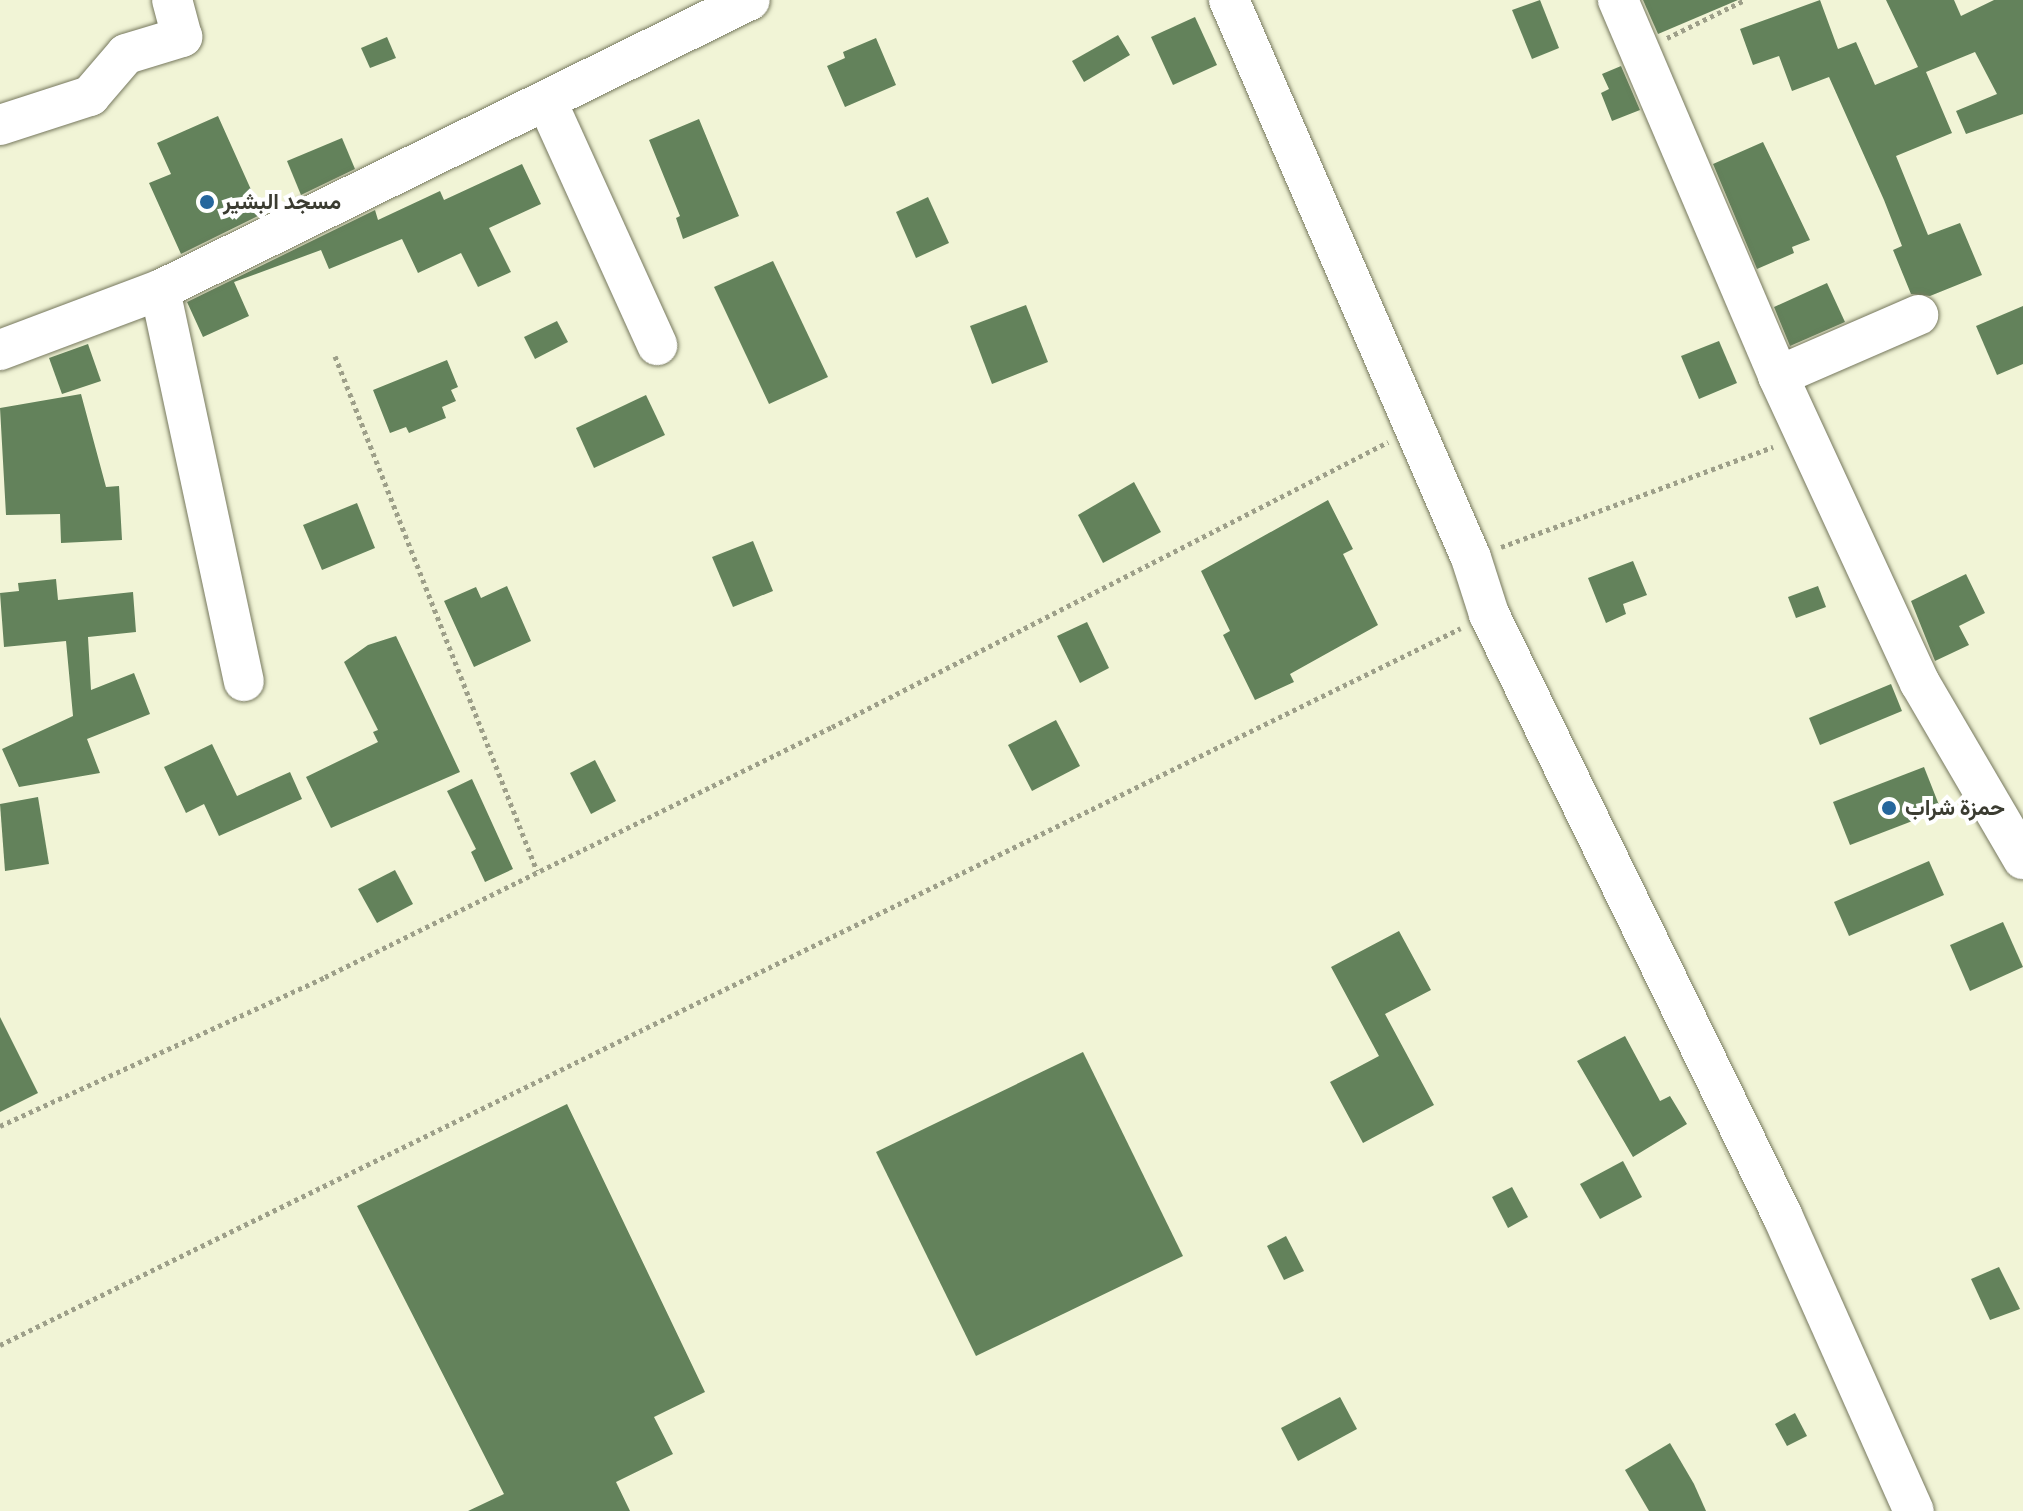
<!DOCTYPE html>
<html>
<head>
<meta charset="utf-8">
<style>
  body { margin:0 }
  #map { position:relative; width:2023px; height:1511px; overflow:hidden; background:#f1f4d6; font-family:Poppins,Vazirmatn,sans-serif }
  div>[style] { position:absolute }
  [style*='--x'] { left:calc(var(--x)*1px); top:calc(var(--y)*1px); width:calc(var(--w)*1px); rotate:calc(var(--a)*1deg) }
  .building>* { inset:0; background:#63825b }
  .path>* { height:5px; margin-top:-2.5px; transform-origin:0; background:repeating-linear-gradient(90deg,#9d9f89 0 4px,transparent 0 8px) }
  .roads { filter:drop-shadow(0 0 2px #76785e) drop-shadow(0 0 2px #76785e) }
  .minor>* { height:40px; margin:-20px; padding:0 20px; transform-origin:20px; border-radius:20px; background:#fff }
  .dots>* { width:22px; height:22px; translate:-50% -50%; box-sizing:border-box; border:4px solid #fff; border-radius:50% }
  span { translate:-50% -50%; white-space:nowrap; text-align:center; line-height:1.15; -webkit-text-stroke:8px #fff; paint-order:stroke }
  .poi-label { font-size:22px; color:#3b3c31; font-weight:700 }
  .left { translate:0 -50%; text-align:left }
</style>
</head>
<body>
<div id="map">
  <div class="building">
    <i style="clip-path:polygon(1540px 0,1559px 48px,1532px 59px,1512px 10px)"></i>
    <i style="clip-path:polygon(1643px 0,1738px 0,1658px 34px)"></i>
    <i style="clip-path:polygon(1820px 0,1838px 49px,1856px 42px,1875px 85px,1918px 67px,1886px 0,1954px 0,1961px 16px,1994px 0,2023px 0,2023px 114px,1966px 134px,1956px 111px,1997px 94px,1975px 52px,1926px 72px,1952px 133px,1896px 156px,1928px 235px,1960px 223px,1982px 275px,1930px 296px,1911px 294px,1893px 250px,1902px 246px,1884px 200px,1829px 77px,1792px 91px,1779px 56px,1753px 65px,1740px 29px)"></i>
    <i style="clip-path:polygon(1195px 17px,1217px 65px,1173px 85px,1151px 37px)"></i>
    <i style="clip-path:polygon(1118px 35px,1130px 55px,1084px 82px,1072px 61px)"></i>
    <i style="clip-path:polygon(387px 37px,396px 58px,370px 68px,361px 48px)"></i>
    <i style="clip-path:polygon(876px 38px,896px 85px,845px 107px,827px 66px,845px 58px,843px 52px)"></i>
    <i style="clip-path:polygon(1621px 66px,1640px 110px,1612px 121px,1601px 93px,1609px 89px,1602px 74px)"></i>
    <i style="clip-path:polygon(218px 116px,262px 214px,181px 254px,149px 183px,171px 174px,157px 143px)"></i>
    <i style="clip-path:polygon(699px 119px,739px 216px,683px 239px,676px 218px,680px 216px,649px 140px)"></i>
    <i style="clip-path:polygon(342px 138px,355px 169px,301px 195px,287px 161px)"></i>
    <i style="clip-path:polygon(1763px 142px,1810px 240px,1792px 247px,1794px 253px,1757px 269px,1713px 164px)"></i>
    <i style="clip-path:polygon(522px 164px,541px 204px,489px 228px,511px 272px,478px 287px,461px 253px,418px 273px,402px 239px,329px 269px,321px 250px,234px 282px,249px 316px,203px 337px,187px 302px,375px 210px,378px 220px,440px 191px,444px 200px)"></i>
    <i style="clip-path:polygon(928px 197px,949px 243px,916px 258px,896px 212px)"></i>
    <i style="clip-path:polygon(773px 261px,828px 377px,769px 404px,714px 287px)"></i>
    <i style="clip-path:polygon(1827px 283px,1845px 322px,1790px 346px,1774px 307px)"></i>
    <i style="clip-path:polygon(1026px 305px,1048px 362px,992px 384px,970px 326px)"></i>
    <i style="clip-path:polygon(2023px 306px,2023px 364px,1997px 375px,1976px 326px)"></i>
    <i style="clip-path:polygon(557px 321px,568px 342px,535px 359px,524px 337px)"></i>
    <i style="clip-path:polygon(1719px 341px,1737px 383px,1699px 399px,1681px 356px)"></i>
    <i style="clip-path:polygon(88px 344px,101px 381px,62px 394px,49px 358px)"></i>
    <i style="clip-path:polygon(447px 360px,458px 387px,451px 390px,456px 401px,442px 407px,446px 418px,409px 433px,406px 427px,390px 433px,373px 390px)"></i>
    <i style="clip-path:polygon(81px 394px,106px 487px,119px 486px,122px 540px,61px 543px,60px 514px,6px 515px,0 408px)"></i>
    <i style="clip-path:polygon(646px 395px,665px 435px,594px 468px,576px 428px)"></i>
    <i style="clip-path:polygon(1134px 482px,1161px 532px,1103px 563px,1078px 515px)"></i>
    <i style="clip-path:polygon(1328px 500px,1353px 549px,1343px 554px,1378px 625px,1290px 674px,1294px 682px,1255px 700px,1223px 635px,1230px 631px,1201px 571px)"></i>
    <i style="clip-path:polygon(357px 503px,375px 548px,322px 570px,303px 525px)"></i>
    <i style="clip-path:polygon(753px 541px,773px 591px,733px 607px,712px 557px)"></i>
    <i style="clip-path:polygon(1633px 561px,1647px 595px,1623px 604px,1626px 614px,1606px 623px,1588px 578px)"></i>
    <i style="clip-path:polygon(1966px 574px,1985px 613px,1959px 626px,1969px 645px,1935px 661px,1911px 601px)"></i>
    <i style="clip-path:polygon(56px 579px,58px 600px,133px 592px,136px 632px,88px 637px,91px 690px,134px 673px,150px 714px,87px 739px,100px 773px,19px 787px,2px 749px,73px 716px,66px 641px,4px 647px,0 593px,19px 591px,18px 583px)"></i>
    <i style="clip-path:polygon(507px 586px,531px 641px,474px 667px,444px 601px,476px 587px,481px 598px)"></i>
    <i style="clip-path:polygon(1818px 586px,1826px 607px,1796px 618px,1788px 597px)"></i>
    <i style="clip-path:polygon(1087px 622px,1109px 668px,1080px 683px,1057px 636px)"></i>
    <i style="clip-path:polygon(396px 636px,460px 772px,331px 828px,306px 777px,378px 742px,373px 732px,378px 730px,344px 662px,368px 645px)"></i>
    <i style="clip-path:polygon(1891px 684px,1902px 711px,1820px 745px,1809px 718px)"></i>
    <i style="clip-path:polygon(1056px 720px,1080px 766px,1032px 791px,1008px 745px)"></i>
    <i style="clip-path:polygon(212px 744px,237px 796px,290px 772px,302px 799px,219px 836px,204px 804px,186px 813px,164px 767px)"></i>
    <i style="clip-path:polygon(595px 760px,616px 801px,591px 814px,570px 773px)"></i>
    <i style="clip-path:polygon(1924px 767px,1941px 810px,1850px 845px,1833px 802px)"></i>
    <i style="clip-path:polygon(472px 779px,513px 869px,485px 882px,471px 852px,476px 849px,447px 791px)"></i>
    <i style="clip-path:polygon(38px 797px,49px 864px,5px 871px,0 804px)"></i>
    <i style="clip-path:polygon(1929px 861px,1944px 895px,1849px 936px,1834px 902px)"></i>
    <i style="clip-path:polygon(395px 870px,413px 904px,377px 923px,358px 889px)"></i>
    <i style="clip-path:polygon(2003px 922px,2023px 967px,1970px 991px,1950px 945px)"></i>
    <i style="clip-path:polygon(1399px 931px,1431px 990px,1385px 1014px,1434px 1105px,1363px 1143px,1330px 1082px,1379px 1056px,1331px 967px)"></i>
    <i style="clip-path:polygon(0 1017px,38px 1093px,0 1112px)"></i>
    <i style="clip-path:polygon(1625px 1036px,1660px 1101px,1670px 1096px,1687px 1124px,1633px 1157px,1577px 1061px)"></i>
    <i style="clip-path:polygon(1083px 1052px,1183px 1256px,976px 1356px,876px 1152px)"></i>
    <i style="clip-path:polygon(567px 1104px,705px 1392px,654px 1417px,673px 1454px,616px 1482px,630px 1511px,468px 1511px,504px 1494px,357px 1206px)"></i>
    <i style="clip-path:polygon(1623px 1161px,1642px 1197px,1600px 1219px,1580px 1184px)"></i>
    <i style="clip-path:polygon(1512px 1187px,1528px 1217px,1508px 1228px,1492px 1197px)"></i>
    <i style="clip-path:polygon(1286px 1236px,1304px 1271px,1284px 1280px,1267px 1246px)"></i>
    <i style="clip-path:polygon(1999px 1267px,2020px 1309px,1990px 1320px,1971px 1279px)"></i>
    <i style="clip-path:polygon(1340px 1397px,1357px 1429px,1298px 1461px,1281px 1428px)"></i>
    <i style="clip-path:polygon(1795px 1413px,1807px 1436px,1787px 1446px,1775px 1424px)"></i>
    <i style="clip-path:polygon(1670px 1443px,1694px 1484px,1706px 1511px,1649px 1511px,1625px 1470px)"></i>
  </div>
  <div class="path">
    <i style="--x:1667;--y:38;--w:87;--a:-26"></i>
    <i style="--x:335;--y:356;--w:553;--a:68.58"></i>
    <i style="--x:1501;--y:547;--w:290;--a:-20.2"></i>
    <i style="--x:0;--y:1126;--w:358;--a:-24.6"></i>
    <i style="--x:325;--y:977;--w:565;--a:-26.25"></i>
    <i style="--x:832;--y:727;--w:625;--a:-27.14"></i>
    <i style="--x:0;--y:1345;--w:1627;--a:-26.14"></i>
  </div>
  <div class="roads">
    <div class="minor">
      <i style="--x:1229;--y:0;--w:608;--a:66.55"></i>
      <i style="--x:1471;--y:558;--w:59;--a:72.2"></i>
      <i style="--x:1489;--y:614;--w:669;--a:64.01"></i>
      <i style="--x:1782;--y:1215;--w:324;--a:66"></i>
      <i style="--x:1618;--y:0;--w:409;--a:66.9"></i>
      <i style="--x:1778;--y:376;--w:338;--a:65.2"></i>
      <i style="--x:1920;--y:683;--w:204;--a:59.7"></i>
      <i style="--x:547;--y:102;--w:267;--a:65.6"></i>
      <i style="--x:0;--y:125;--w:95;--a:-17.9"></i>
      <i style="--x:90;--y:96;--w:55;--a:-49.4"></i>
      <i style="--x:126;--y:54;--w:59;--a:-16.9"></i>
      <i style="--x:182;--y:37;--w:38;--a:-105"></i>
      <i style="--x:160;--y:290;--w:400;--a:77.9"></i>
      <i style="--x:0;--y:350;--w:171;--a:-20.6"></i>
      <i style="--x:160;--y:290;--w:657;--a:-26.18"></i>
      <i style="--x:1778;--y:376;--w:153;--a:-23.5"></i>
    </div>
  </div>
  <div class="dots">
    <i style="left:207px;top:202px;background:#26679d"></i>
    <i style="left:1889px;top:808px;background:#26679d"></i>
  </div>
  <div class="poi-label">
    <span class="left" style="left:223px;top:202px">مسجد البشير</span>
    <span class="left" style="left:1905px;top:808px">حمزة شراب</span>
  </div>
</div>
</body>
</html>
